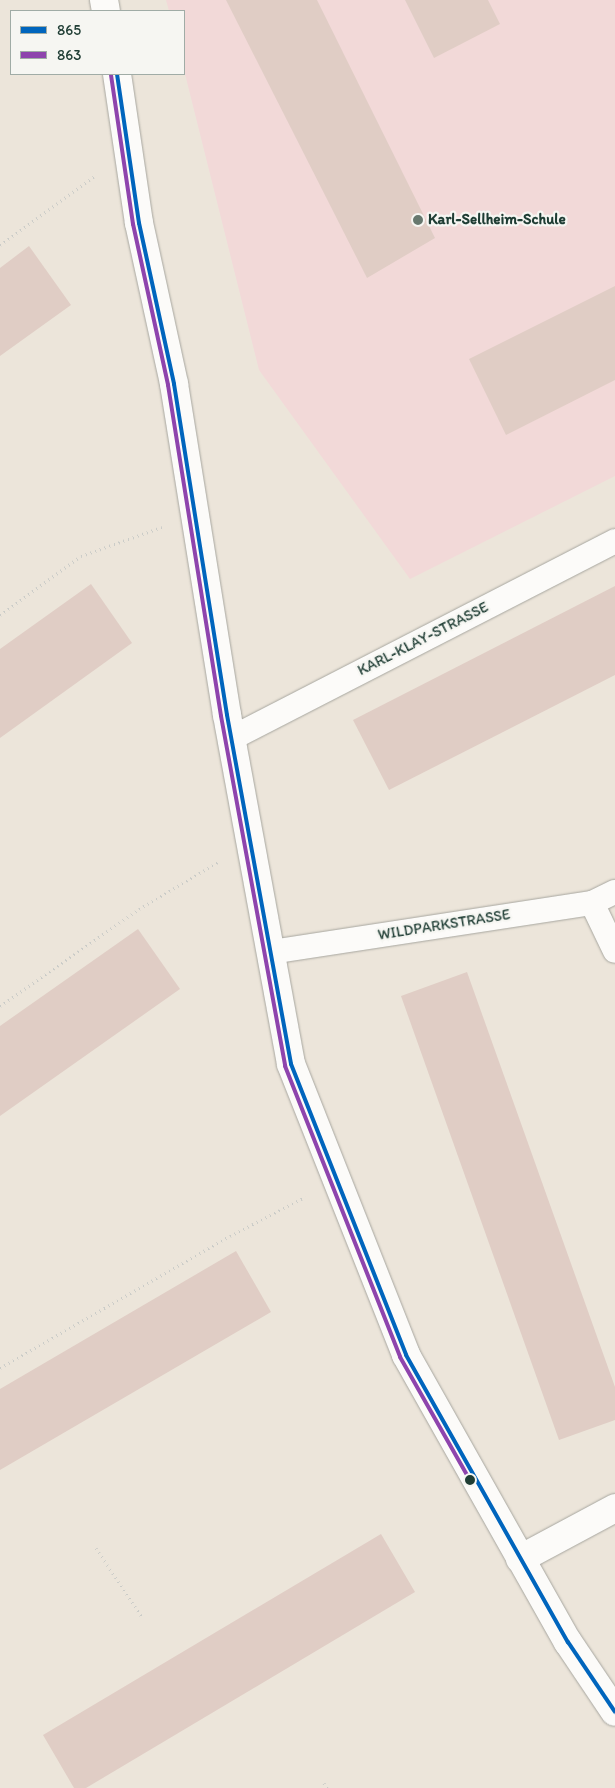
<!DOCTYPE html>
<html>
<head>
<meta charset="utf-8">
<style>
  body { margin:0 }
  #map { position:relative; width:615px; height:1788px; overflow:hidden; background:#ece5da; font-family:Itim,sans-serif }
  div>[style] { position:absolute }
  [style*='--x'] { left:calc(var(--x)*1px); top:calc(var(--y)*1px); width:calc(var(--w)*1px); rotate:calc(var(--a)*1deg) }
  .built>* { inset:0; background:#f2d9d8 }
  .building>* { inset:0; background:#e0cdc5 }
  .path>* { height:3px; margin-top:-1.5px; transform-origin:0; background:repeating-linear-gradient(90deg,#cbccc8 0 1px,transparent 0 5px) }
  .roads { filter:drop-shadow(0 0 1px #a7a69f) drop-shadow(0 0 1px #a7a69f) }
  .service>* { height:24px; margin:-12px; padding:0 12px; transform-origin:12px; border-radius:12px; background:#fcfbf9 }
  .minor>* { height:28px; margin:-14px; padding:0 14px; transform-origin:14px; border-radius:14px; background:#fcfbf9 }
  .bus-1>* { height:4px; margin:-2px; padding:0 2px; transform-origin:2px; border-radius:2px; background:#0065bd }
  .bus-2>* { height:4px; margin:-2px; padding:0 2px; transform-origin:2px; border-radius:2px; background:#8e44ad }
  .dots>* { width:14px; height:14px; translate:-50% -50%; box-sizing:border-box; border:2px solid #f6f6f2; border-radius:50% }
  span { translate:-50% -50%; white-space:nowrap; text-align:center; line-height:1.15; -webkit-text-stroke:4.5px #f6f6f2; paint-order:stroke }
  .poi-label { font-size:15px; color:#1f3d34; font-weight:700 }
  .left { translate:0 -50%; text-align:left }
  .street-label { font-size:15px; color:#1f3d34 }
  .legend { position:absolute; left:10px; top:10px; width:175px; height:65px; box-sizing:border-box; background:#f6f6f2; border:1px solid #a0aca6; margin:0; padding:6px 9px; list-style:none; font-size:15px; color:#1f3d34 }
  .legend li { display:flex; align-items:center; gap:10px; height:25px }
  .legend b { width:25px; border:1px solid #a0aca6 }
</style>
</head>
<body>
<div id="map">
  <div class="built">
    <i style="clip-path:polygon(166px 0,615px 0,615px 476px,410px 579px,259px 370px,184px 70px,184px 11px,169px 11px)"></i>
  </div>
  <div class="building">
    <i style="clip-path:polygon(226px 0,317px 0,435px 238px,367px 278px)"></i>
    <i style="clip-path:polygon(405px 0,488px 0,500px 24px,434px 58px)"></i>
    <i style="clip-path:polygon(29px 246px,71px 305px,0 356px,0 268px)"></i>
    <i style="clip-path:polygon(615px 286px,615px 380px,506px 435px,469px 359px)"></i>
    <i style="clip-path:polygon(91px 584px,132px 643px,0 738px,0 649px)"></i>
    <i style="clip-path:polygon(615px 586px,615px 675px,389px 790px,353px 720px)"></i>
    <i style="clip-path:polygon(138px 929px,180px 989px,0 1116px,0 1026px)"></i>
    <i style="clip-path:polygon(467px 972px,615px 1387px,615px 1420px,559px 1440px,401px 996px)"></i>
    <i style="clip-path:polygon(236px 1251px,271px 1312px,0 1470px,0 1389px)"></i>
    <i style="clip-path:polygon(381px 1534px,415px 1592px,86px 1788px,74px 1788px,43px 1735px)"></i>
  </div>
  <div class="path">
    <i style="--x:0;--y:245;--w:119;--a:-36.1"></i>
    <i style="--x:0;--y:615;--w:100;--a:-36.1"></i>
    <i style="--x:81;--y:556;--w:86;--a:-19.7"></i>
    <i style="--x:0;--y:1006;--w:169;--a:-34.9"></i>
    <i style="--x:139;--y:909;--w:92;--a:-30.7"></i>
    <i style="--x:0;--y:1368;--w:265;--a:-29.9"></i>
    <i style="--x:230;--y:1236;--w:85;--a:-27.5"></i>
    <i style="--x:96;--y:1548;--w:83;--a:56.3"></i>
    <i style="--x:324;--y:1783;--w:6;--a:59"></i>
  </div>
  <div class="roads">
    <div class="service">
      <i style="--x:232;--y:738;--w:431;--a:-27.2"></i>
      <i style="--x:592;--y:903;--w:53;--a:64.4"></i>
      <i style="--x:271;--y:952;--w:325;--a:-8.7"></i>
      <i style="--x:592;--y:903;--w:25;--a:-26"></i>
    </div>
    <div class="minor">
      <i style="--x:104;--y:0;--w:11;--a:80"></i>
      <i style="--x:117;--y:74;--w:151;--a:81.6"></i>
      <i style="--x:139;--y:223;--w:165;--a:77.7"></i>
      <i style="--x:174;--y:384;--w:335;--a:80.9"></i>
      <i style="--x:227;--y:715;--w:355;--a:79.6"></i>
      <i style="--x:291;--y:1064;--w:313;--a:68.4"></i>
      <i style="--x:406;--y:1355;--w:330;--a:60.6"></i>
      <i style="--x:568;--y:1642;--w:84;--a:56.1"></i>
      <i style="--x:520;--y:1559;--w:108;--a:-28.2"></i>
    </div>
  </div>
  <div class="bus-1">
    <i style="--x:117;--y:74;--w:151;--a:81.6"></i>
    <i style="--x:139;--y:223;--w:165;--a:77.7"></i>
    <i style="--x:174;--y:384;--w:335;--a:80.9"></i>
    <i style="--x:227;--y:715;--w:355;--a:79.6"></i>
    <i style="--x:291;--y:1064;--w:313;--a:68.4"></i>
    <i style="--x:406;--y:1355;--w:330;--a:60.6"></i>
    <i style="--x:568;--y:1642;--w:84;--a:56.1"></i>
  </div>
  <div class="bus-2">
    <i style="--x:111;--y:75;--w:151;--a:81.6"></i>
    <i style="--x:133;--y:224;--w:165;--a:77.7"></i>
    <i style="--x:168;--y:385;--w:335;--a:80.9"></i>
    <i style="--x:221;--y:716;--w:356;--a:79.6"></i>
    <i style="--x:285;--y:1066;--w:313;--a:68.4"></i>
    <i style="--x:400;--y:1357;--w:142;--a:60.4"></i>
  </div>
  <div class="dots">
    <i style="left:418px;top:220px;background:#67786e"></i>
    <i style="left:470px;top:1480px;background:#1f3d34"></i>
  </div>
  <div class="poi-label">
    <span class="left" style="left:428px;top:220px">Karl-Sellheim-Schule</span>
  </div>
  <div class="street-label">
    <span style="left:423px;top:639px;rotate:-27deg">KARL-KLAY-STRASSE</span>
    <span style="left:444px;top:925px;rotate:-9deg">WILDPARKSTRASSE</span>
  </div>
  <ul class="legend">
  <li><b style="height:6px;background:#0065bd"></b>865</li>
  <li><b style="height:6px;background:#8e44ad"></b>863</li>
  </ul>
</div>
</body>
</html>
